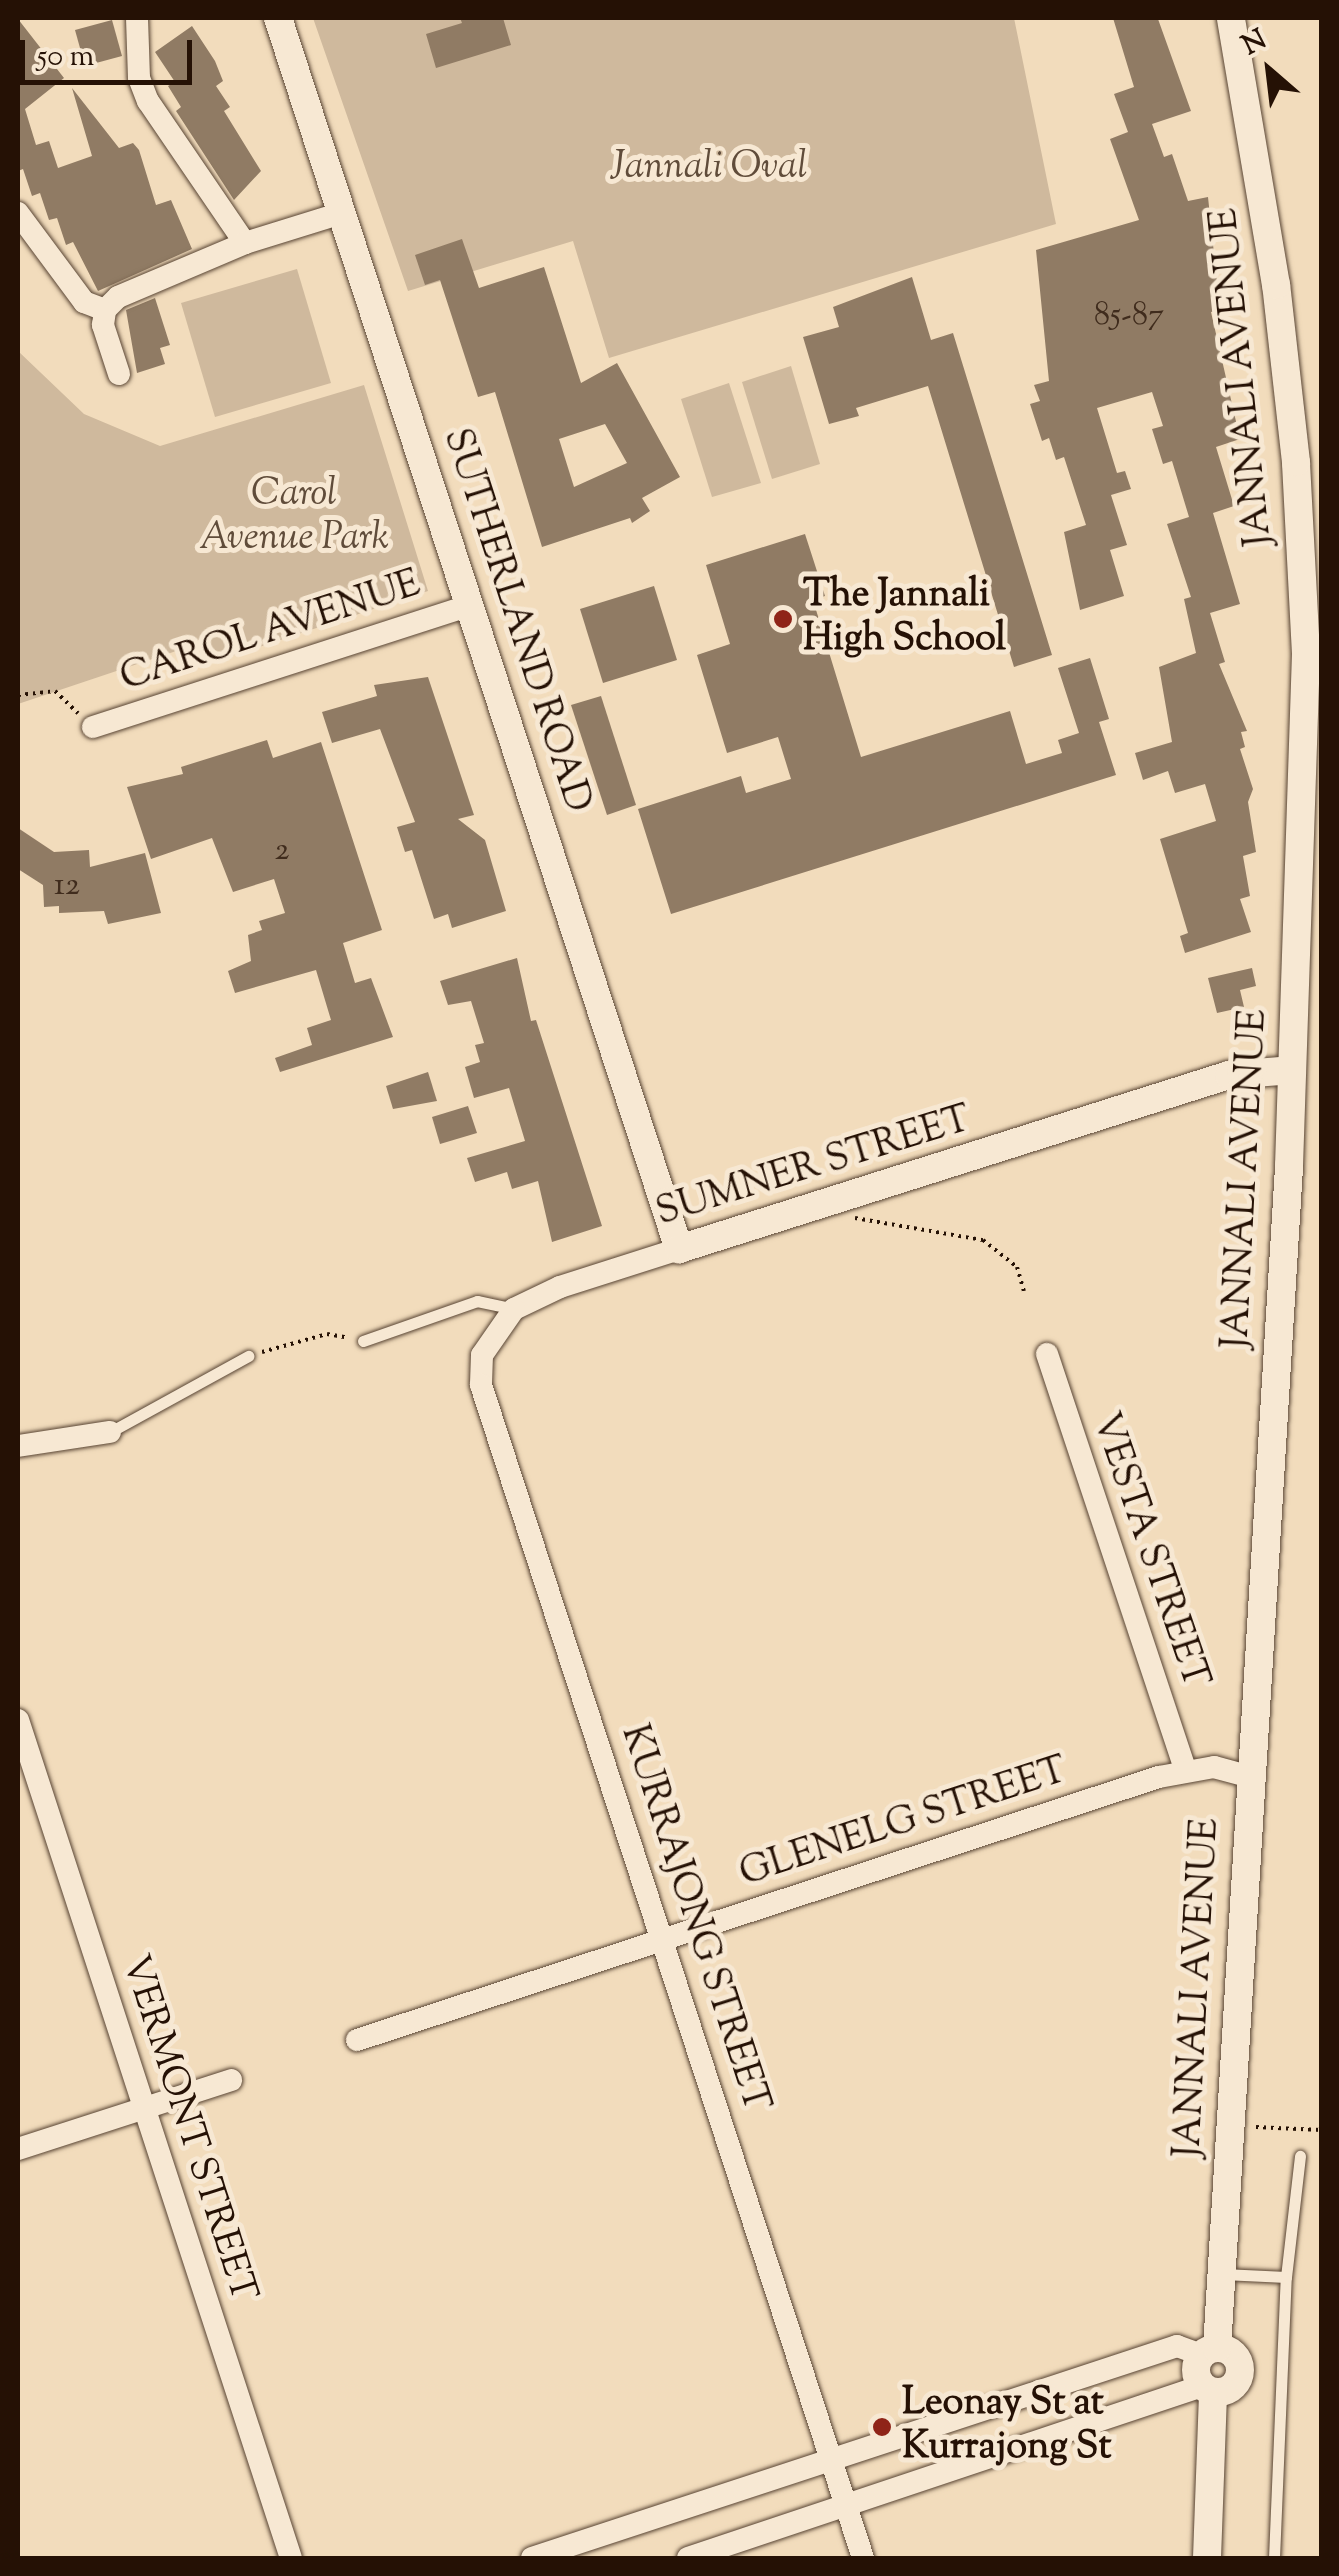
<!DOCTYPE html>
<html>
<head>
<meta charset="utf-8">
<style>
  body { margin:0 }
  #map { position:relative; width:1339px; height:2576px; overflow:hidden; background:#f2dcbc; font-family:"Sorts Mill Goudy",serif }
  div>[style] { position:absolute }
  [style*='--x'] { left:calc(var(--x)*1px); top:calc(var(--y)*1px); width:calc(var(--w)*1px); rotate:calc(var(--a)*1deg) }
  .green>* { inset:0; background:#cfb99d }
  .building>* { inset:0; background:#907b64 }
  .path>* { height:4px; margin-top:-2px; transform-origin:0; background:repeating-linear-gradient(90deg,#251105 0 2.5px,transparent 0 7.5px) }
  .roads { filter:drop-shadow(0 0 2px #584433) drop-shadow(0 0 2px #584433) }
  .service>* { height:11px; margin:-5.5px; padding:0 5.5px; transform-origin:5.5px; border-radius:5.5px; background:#f7e8d3 }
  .minor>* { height:22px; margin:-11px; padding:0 11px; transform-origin:11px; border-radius:11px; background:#f7e8d3 }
  .tertiary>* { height:28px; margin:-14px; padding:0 14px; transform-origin:14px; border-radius:14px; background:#f7e8d3 }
  .tertiary>.ring { margin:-14px; padding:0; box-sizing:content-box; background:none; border:28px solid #f7e8d3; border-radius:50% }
  .dots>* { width:28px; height:28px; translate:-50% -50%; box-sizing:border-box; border:5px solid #f7e8d3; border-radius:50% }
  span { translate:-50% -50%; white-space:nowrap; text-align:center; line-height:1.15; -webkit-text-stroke:10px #f7e8d3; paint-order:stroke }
  .number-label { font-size:32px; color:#402c1d }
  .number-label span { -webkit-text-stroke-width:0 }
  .park-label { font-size:38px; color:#604c3a; font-style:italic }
  .street-label { font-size:38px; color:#251105 }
  .poi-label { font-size:38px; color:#251105; font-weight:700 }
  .left { translate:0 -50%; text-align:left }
  .frame { position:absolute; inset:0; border:20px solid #251105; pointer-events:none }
  .north { position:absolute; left:1219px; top:20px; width:100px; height:100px; -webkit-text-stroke:8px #f7e8d3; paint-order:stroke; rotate:332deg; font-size:28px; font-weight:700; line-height:40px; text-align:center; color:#251105 }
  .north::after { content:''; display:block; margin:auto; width:35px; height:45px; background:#251105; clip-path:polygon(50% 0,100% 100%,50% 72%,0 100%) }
  .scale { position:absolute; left:20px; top:40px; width:172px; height:45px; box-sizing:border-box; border:5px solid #251105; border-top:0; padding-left:12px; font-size:30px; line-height:35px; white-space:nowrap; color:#251105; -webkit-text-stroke:8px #f7e8d3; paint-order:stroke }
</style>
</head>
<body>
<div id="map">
  <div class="green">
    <i style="clip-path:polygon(313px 18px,1014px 18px,1056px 224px,609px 358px,573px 241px,408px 291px)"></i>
    <i style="clip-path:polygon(297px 269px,331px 383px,215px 417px,181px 303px)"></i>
    <i style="clip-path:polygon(18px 351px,84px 414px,160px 446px,364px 385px,428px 591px,226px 658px,203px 642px,18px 704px)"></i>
    <i style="clip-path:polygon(791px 366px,820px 464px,772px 479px,742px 382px)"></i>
    <i style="clip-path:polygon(729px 383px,761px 483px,712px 497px,681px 399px)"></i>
  </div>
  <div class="building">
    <i style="clip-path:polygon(460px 18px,503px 18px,511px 45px,436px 68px,426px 34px,462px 23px)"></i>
    <i style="clip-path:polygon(1113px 18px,1158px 19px,1191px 111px,1152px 124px,1164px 157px,1172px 154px,1188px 201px,1208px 197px,1220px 310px,1211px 312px,1240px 439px,1216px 447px,1234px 506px,1213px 513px,1240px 604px,1210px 613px,1225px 662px,1219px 664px,1247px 731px,1241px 732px,1245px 747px,1240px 749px,1253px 789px,1248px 802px,1256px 852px,1243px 856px,1250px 896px,1240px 899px,1251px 932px,1185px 953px,1180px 936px,1188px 933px,1160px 839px,1216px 821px,1205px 784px,1175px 793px,1168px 771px,1143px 780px,1135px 753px,1172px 742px,1159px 667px,1196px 653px,1184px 599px,1191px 597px,1167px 524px,1189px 517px,1172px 461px,1163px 464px,1152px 429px,1163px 426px,1152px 392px,1097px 408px,1117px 473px,1125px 471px,1131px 489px,1111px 495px,1127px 545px,1110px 550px,1124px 596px,1080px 610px,1064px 532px,1086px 525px,1064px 457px,1056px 460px,1049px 438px,1042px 441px,1030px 404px,1040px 401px,1034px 385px,1049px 381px,1036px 250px,1139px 220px,1110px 139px,1128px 132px,1114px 94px,1134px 87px)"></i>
    <i style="clip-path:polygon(18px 19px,64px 78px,25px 109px,36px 145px,49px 141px,58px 168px,92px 156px,72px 88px,119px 148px,133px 143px,139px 150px,156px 205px,171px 200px,192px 249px,98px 291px,73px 242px,66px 245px,57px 218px,49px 220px,40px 193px,32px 196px,23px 169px,18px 171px)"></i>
    <i style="clip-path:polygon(112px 20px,122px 56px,85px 66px,75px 30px)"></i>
    <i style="clip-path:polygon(192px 26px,215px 61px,223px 81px,216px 86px,230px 107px,224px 111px,261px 171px,234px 200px,176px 111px,181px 107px,168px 86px,175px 82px,155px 52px)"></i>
    <i style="clip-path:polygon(evenodd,462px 239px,479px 288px,544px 267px,581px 383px,617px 363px,680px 477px,642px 498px,650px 511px,632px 523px,630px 518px,542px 547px,495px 392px,478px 397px,440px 280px,425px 285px,415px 255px,462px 239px,605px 424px,627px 463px,574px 487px,559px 439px,605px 424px)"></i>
    <i style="clip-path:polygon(912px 277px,931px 340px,953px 333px,1052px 655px,1014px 667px,928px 386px,856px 408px,859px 416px,829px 424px,803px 337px,839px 327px,833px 307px)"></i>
    <i style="clip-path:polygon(155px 298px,170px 345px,160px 348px,165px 364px,137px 373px,126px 310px)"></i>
    <i style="clip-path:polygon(805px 534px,825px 596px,813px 600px,861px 757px,1010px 711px,1026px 764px,1062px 753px,1058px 740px,1079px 733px,1058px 668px,1090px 658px,1109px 719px,1099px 722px,1116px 775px,671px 914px,638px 809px,741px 776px,746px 793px,791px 779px,778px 737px,727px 753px,697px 655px,730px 644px,706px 565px)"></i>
    <i style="clip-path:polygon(654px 586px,677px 660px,603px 683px,580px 609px)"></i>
    <i style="clip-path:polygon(428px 677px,474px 815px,458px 819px,485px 840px,506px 911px,452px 928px,448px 914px,434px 919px,412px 850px,405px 852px,397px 827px,415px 822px,380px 729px,332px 743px,322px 712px,377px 696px,374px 685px)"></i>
    <i style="clip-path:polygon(601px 696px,636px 805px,607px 815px,571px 705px)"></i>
    <i style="clip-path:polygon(267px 740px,273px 758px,321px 742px,382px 930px,343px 943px,355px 983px,371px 978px,393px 1037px,280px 1072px,275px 1058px,312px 1045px,307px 1028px,331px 1020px,316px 970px,235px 993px,228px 971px,251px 961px,248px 935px,262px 930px,259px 921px,285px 913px,274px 879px,233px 892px,212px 838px,151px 859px,127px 787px,183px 774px,181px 767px)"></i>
    <i style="clip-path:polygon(18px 828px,54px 852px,89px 850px,90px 867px,145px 853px,161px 913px,108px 924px,104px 911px,59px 913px,59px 906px,44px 907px,43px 885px,18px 869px)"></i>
    <i style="clip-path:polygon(517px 958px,531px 1021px,536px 1020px,602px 1226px,552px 1242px,538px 1181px,512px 1189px,507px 1172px,475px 1182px,467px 1158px,525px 1141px,509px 1088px,474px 1098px,465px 1067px,480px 1062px,475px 1045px,484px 1043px,471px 1001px,448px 1005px,440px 981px)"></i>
    <i style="clip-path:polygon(1252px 968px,1256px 986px,1240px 990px,1244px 1007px,1217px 1013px,1208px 978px)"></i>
    <i style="clip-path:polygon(428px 1072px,437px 1101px,393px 1109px,386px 1086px)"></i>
    <i style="clip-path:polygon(468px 1106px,477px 1133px,440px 1144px,432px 1117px)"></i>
  </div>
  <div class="path">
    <i style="--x:18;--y:695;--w:37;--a:-6"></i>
    <i style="--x:55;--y:691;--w:32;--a:44"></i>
    <i style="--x:855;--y:1218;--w:130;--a:9.8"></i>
    <i style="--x:983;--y:1240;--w:43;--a:38.5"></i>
    <i style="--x:1017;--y:1267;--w:25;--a:74"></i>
    <i style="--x:262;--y:1352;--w:67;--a:-15.5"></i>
    <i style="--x:327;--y:1334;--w:22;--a:10"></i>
    <i style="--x:1256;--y:2127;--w:66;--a:2.6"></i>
  </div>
  <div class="roads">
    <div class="service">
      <i style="--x:363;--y:1341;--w:121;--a:-19.3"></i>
      <i style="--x:477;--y:1301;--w:38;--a:12"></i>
      <i style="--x:110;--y:1432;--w:158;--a:-28.8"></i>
      <i style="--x:1223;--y:2274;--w:63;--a:2.7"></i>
      <i style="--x:1274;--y:2558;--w:281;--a:-87.6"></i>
      <i style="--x:1286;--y:2277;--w:122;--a:-83.4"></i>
    </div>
    <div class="minor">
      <i style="--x:137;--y:18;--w:60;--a:88.1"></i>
      <i style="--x:139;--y:78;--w:25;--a:69"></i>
      <i style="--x:148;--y:101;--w:172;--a:55.7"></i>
      <i style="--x:18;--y:213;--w:111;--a:53.4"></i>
      <i style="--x:84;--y:302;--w:22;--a:21"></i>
      <i style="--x:119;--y:374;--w:52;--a:-108.1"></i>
      <i style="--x:103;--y:325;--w:15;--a:-82"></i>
      <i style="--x:105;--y:310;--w:18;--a:-45"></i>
      <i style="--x:118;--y:297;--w:138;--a:-23"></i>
      <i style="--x:245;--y:243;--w:102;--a:-17.2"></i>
      <i style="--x:93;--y:727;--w:397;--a:-17.9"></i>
      <i style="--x:679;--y:1249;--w:125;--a:162.3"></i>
      <i style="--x:560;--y:1287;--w:51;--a:154.4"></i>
      <i style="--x:514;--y:1309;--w:56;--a:124.8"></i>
      <i style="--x:482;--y:1355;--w:30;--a:92"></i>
      <i style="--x:481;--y:1385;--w:1234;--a:71.96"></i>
      <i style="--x:1047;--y:1354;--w:438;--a:71.6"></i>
      <i style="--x:18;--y:1446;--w:93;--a:-8.7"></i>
      <i style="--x:18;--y:1720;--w:881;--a:71.96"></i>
      <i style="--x:357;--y:2040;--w:844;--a:-18.16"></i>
      <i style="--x:1159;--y:1777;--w:56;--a:-10.3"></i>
      <i style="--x:1214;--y:1767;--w:34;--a:15"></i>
      <i style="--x:18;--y:2149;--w:224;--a:-17.9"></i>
      <i style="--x:532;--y:2558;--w:679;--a:-18.19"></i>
      <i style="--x:1177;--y:2346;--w:27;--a:20"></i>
      <i style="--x:688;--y:2558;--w:542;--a:-18.5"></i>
    </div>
    <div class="tertiary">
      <i style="--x:278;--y:18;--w:1295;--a:71.96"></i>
      <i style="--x:679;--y:1249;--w:577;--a:-17.56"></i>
      <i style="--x:1229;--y:1075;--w:63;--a:-4.5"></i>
      <i class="ring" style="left:1196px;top:2348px;width:16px;height:16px"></i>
      <i style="--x:1217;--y:2348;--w:1184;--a:-86.51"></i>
      <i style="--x:1289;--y:1166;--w:512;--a:-88.1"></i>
      <i style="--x:1306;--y:654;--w:192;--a:-93"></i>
      <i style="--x:1296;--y:462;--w:178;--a:-96.4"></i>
      <i style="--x:1276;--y:285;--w:271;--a:-99.6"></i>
      <i style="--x:1207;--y:2558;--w:166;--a:-87.9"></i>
    </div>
  </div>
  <div class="dots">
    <i style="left:783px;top:619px;background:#8f2418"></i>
    <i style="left:882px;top:2427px;background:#8f2418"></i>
  </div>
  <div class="number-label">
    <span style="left:1129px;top:316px">85-87</span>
    <span style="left:282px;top:851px">2</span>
    <span style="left:67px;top:886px">12</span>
  </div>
  <div class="park-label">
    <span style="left:709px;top:169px">Jannali Oval</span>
    <span style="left:294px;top:518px">Carol<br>Avenue Park</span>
  </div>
  <div class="street-label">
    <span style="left:1244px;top:377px;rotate:-96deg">JANNALI AVENUE</span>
    <span style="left:515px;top:621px;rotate:72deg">SUTHERLAND ROAD</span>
    <span style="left:271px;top:633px;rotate:-18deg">CAROL AVENUE</span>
    <span style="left:814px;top:1168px;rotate:-17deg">SUMNER STREET</span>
    <span style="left:1247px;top:1179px;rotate:-87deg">JANNALI AVENUE</span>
    <span style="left:1148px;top:1551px;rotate:71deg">VESTA STREET</span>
    <span style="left:904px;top:1824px;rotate:-18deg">GLENELG STREET</span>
    <span style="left:693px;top:1919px;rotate:72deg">KURRAJONG STREET</span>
    <span style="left:1199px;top:1988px;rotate:-87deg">JANNALI AVENUE</span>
    <span style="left:187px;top:2129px;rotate:72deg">VERMONT STREET</span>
  </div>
  <div class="poi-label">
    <span class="left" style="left:803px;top:619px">The Jannali<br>High School</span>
    <span class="left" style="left:902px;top:2427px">Leonay St at<br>Kurrajong St</span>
  </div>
  <div class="frame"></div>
  <div class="north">N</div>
  <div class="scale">50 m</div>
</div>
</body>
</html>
